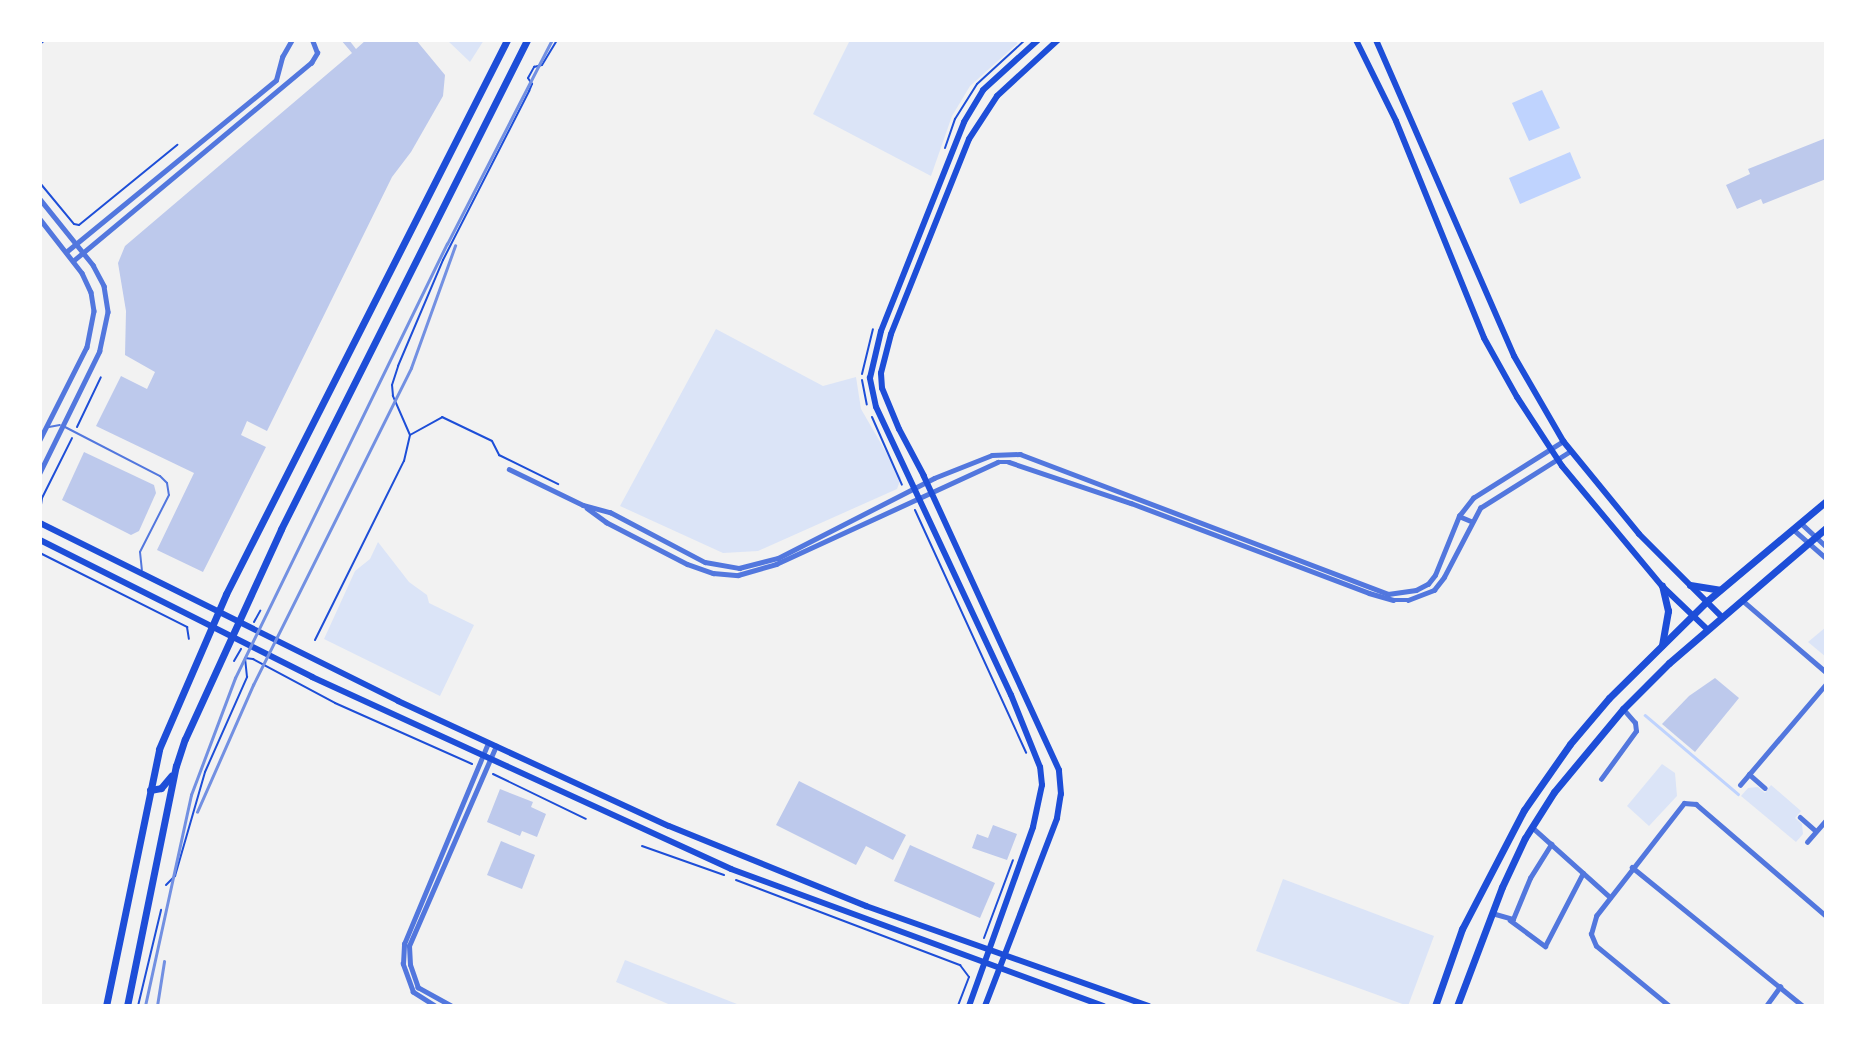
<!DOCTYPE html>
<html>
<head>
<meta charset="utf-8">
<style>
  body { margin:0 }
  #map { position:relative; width:1866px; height:1046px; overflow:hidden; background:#f2f2f2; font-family:"Golos Text",sans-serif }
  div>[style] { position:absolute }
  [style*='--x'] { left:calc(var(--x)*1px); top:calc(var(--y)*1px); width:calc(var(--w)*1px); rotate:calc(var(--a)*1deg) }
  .green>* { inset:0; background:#dbe4f7 }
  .water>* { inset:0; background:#bfd3fe }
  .stream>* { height:2.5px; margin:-1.25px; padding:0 1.25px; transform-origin:1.25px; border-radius:1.25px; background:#bfd3fe }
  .building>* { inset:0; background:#bdc9ec }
  .path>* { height:2px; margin:-1px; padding:0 1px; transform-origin:1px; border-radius:1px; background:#1d4ed8 }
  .service>* { height:2px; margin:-1px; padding:0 1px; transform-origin:1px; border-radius:1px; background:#5277de }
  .minor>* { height:4.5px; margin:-2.25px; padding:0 2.25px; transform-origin:2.25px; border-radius:2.25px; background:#5277de }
  .secondary>* { height:6px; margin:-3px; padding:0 3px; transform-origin:3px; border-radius:3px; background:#1d4ed8 }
  .primary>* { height:7px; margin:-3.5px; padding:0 3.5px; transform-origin:3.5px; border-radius:3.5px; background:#1d4ed8 }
  .rail>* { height:2.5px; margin:-1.25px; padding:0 1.25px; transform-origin:1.25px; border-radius:1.25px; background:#7290e2 }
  span { translate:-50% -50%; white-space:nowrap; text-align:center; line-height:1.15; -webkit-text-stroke:6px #fff; paint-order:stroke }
  .frame { position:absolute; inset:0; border:42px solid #fff; pointer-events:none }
</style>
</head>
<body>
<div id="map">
  <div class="green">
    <i style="clip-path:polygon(447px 40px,484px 40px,470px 62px)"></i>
    <i style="clip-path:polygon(850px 40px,1013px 40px,1018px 43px,970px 86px,952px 116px,931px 176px,813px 114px)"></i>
    <i style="clip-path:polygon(716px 329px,823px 386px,856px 377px,861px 409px,901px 478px,897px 489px,758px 551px,723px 553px,620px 506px)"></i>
    <i style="clip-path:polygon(378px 542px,409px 582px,427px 595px,429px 603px,474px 625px,440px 696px,324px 639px,355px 571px,370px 559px)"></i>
    <i style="clip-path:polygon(1826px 627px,1826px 657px,1808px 642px)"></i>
    <i style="clip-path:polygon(1662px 764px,1675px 773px,1677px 796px,1649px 826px,1627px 806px)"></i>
    <i style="clip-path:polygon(1771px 785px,1801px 811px,1795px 818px,1802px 824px,1803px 834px,1796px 842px,1741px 796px,1748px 788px,1758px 787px,1765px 793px)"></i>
    <i style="clip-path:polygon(1283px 879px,1434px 936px,1408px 1006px,1256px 951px)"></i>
    <i style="clip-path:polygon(625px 960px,742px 1006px,673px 1006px,616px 982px)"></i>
  </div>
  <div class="water">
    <i style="clip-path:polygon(1542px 90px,1560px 128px,1529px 141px,1512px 103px)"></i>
    <i style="clip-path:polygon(1570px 152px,1581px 178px,1520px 204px,1509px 178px)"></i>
  </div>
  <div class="stream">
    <i style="--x:1645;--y:715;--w:122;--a:40.3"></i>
  </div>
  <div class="building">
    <i style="clip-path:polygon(341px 40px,349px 40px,356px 49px,366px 40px,416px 40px,445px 75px,443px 96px,411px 152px,392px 177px,267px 431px,247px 421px,241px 435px,266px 447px,203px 572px,157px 550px,194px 473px,96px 426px,121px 376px,147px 389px,155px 372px,125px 355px,126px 311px,118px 263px,125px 246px,352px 53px)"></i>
    <i style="clip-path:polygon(1826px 138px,1826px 179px,1763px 204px,1761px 199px,1737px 209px,1726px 185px,1750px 174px,1748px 169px)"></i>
    <i style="clip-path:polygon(84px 452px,154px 485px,156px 493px,139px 531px,131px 535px,62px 500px)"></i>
    <i style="clip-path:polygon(1715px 678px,1739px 698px,1695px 752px,1662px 724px,1689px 696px)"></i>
    <i style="clip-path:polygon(799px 781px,906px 835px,893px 860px,866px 846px,856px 865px,776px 825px)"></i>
    <i style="clip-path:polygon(500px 789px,533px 802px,531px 807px,546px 814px,537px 837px,522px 831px,520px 836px,487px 822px)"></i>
    <i style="clip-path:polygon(993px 825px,1017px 834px,1007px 860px,972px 848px,977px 834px,988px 838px)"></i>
    <i style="clip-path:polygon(501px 841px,535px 855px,522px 889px,487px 875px)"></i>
    <i style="clip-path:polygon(910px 845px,995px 883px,980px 918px,894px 881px)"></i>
  </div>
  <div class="path">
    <i style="--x:40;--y:44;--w:6;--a:-39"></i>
    <i style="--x:945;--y:148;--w:31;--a:-71"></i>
    <i style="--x:955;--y:119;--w:41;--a:-57.8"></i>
    <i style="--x:977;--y:84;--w:65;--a:-42.5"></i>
    <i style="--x:40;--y:183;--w:53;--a:50.3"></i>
    <i style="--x:74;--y:224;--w:5;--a:11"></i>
    <i style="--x:79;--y:225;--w:127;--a:-39.2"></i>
    <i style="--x:862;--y:374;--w:46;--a:-76.3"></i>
    <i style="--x:862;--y:380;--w:25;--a:79"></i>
    <i style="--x:872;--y:417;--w:74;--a:66.2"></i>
    <i style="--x:77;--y:427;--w:55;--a:-64.4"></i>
    <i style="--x:410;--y:435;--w:37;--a:-29"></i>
    <i style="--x:442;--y:417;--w:55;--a:25.6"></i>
    <i style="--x:492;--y:441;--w:16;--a:63"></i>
    <i style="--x:499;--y:455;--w:66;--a:26.2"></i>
    <i style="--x:915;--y:510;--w:267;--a:65.4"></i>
    <i style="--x:40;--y:511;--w:13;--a:-81"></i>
    <i style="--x:42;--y:498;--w:67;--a:-63.4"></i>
    <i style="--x:40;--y:553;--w:165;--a:26.7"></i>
    <i style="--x:187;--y:627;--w:12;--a:81"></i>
    <i style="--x:254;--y:622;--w:13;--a:-61"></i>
    <i style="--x:315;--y:640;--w:200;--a:-63.6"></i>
    <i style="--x:404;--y:461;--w:27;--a:-77"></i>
    <i style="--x:410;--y:435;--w:43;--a:-113.6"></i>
    <i style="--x:393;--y:396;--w:11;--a:-95"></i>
    <i style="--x:392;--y:385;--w:20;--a:-72"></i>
    <i style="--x:398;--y:366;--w:115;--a:-67"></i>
    <i style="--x:443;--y:260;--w:190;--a:-63"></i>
    <i style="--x:529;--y:91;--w:8;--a:-67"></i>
    <i style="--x:532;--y:84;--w:7;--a:-124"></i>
    <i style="--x:528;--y:78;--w:13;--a:-61"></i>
    <i style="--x:534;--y:67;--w:8;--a:-14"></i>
    <i style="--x:542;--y:65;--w:29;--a:-59"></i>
    <i style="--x:234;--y:661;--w:14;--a:-60"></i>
    <i style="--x:493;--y:774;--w:103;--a:25.8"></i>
    <i style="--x:642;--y:846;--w:87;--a:19.5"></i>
    <i style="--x:736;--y:880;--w:240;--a:20.8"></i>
    <i style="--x:960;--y:965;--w:15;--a:53"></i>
    <i style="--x:969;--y:977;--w:31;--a:111"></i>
    <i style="--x:166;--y:885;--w:13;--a:-45"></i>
    <i style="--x:175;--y:876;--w:108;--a:-73.9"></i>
    <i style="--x:205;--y:772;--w:104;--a:-66.1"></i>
    <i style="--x:247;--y:677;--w:19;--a:-96"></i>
    <i style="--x:245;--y:658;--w:8;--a:7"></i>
    <i style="--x:253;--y:659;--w:93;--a:28.2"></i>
    <i style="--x:335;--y:703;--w:150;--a:24"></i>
    <i style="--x:984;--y:938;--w:83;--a:-69.6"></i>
    <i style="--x:138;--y:1006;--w:99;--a:-76.5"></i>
  </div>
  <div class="service">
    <i style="--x:49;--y:427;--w:11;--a:-10"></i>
    <i style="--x:65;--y:427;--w:107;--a:27.3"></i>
    <i style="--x:160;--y:476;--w:10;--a:45"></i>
    <i style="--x:167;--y:483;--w:12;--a:81"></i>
    <i style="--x:169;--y:495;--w:64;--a:117"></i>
    <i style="--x:140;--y:552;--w:18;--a:84"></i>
  </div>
  <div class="minor">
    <i style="--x:40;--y:199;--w:85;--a:51.2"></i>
    <i style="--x:93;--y:265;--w:24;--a:62"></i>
    <i style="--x:104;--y:286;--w:26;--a:81"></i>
    <i style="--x:108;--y:312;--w:40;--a:102"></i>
    <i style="--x:100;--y:351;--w:136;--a:116.2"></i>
    <i style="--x:40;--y:219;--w:68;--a:52.1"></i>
    <i style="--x:82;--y:273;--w:21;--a:65"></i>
    <i style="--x:91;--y:292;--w:19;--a:81"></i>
    <i style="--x:94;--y:311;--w:37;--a:101"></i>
    <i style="--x:87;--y:347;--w:104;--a:116.8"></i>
    <i style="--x:66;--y:252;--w:271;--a:-39.3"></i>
    <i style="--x:276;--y:80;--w:24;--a:-75"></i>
    <i style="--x:282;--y:57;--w:20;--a:-60"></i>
    <i style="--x:73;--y:261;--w:310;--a:-39.8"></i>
    <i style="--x:311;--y:63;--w:12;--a:-59"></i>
    <i style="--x:317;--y:53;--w:14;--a:-111"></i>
    <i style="--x:509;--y:469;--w:82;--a:25.9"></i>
    <i style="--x:583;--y:505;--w:28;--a:15"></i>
    <i style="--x:610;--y:512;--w:107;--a:27.8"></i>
    <i style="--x:705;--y:562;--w:35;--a:10"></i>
    <i style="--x:739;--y:568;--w:40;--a:-14.4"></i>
    <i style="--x:778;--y:558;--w:175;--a:-27.1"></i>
    <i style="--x:934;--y:478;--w:62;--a:-21.6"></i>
    <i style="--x:992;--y:455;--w:28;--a:-2"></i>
    <i style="--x:1020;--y:454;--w:394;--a:20.8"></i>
    <i style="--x:1388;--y:594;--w:28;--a:-8"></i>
    <i style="--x:1416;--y:590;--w:13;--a:-27"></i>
    <i style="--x:1428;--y:584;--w:11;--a:-52"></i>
    <i style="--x:1435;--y:575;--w:64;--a:-67.9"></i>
    <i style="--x:1459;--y:516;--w:23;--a:-52"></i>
    <i style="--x:1473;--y:498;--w:107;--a:-32.3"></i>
    <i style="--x:587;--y:508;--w:24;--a:36"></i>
    <i style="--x:606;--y:522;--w:91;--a:27.4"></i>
    <i style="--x:687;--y:564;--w:28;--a:19"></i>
    <i style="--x:713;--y:573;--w:25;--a:5"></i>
    <i style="--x:738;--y:575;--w:40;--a:-16"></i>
    <i style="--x:776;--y:564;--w:244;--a:-24.7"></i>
    <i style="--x:998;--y:462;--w:11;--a:0"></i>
    <i style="--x:1009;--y:462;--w:129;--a:18.6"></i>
    <i style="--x:1131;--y:503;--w:254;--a:20.7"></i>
    <i style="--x:1369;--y:593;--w:25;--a:16"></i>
    <i style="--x:1393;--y:600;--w:15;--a:0"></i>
    <i style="--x:1408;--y:600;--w:28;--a:-21"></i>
    <i style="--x:1434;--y:590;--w:16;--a:-52"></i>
    <i style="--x:1444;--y:577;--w:78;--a:-62.4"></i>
    <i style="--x:1480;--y:508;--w:105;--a:-32.2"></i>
    <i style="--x:1459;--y:516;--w:13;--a:23"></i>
    <i style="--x:1802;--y:524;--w:33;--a:43"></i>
    <i style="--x:1794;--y:530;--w:43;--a:41.2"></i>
    <i style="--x:1742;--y:600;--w:111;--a:40.6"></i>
    <i style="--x:1749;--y:774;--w:21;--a:41"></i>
    <i style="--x:1601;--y:779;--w:59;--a:-53.9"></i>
    <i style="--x:1636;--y:731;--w:8;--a:-97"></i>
    <i style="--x:1635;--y:723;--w:18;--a:-131"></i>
    <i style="--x:1740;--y:785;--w:133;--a:-49.6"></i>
    <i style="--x:1800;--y:817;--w:21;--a:41"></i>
    <i style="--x:1532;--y:827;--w:105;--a:41.9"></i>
    <i style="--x:1807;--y:842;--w:29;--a:-49"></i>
    <i style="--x:1632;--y:867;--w:220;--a:39.1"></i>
    <i style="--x:1492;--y:913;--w:22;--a:16"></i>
    <i style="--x:1513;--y:919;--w:44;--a:-67.5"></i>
    <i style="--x:1530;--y:878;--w:40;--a:-58"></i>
    <i style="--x:1510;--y:920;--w:44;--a:36.6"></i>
    <i style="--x:1545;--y:946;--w:82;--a:-62.5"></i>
    <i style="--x:435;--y:1006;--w:26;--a:-148"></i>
    <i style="--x:413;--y:992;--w:30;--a:-110"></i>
    <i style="--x:403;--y:964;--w:20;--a:-87"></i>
    <i style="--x:404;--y:944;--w:218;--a:-67.3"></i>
    <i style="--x:451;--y:1006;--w:38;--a:-151"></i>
    <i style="--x:418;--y:988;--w:24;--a:-109"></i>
    <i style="--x:410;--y:965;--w:19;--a:-93"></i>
    <i style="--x:409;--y:946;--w:218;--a:-66.5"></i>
    <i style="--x:1669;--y:1006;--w:94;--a:-140.6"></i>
    <i style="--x:1596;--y:946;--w:13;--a:-113"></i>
    <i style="--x:1591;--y:934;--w:19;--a:-74"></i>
    <i style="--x:1596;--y:916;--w:143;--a:-52.1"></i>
    <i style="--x:1684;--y:803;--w:12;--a:5"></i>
    <i style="--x:1696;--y:804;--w:172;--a:40.7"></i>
    <i style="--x:1766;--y:1006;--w:24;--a:-54"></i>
  </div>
  <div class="secondary">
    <i style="--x:1356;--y:40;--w:90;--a:63.7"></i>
    <i style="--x:1396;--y:121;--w:234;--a:67.9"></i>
    <i style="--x:1484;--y:338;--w:68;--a:60.8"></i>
    <i style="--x:1517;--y:397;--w:82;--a:56.9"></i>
    <i style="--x:1562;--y:466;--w:156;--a:50.2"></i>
    <i style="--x:1662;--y:586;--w:62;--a:43.7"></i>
    <i style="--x:1376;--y:40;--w:345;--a:66.4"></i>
    <i style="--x:1514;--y:356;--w:98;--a:60"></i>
    <i style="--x:1563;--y:441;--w:120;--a:50.7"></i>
    <i style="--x:1639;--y:534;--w:116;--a:45"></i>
    <i style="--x:40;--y:523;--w:400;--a:26.4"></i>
    <i style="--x:398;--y:701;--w:298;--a:24.8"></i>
    <i style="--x:669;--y:826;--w:213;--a:22.1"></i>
    <i style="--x:866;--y:906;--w:300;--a:19.5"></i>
    <i style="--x:40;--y:540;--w:305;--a:26.7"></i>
    <i style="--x:312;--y:677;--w:461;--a:24.6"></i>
    <i style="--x:731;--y:869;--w:397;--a:20.2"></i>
    <i style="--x:969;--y:1006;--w:190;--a:-70.3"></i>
    <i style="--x:1033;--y:827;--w:43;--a:-77.9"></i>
    <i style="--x:1042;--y:785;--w:18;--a:-96"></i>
    <i style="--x:1040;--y:767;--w:78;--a:-111.9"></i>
    <i style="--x:1011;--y:695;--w:318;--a:-115.1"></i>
    <i style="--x:876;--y:407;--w:30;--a:-102"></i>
    <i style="--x:870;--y:378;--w:48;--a:-76.8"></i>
    <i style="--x:881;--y:331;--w:225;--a:-68.3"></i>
    <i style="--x:964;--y:122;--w:37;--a:-59"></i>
    <i style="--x:983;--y:90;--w:74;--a:-42.3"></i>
    <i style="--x:985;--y:1006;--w:201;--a:-69"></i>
    <i style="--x:1057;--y:818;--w:24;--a:-81"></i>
    <i style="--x:1061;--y:794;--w:24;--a:-95"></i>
    <i style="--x:1059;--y:770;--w:324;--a:-114.7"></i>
    <i style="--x:924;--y:476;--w:53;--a:-118"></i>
    <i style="--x:899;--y:429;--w:44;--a:-112.5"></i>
    <i style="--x:882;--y:388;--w:15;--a:-94"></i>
    <i style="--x:881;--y:373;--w:40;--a:-75.6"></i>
    <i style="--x:891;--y:334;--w:210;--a:-68.2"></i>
    <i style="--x:969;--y:139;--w:51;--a:-56.9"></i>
    <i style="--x:997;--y:96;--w:83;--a:-42.6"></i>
  </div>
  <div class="primary">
    <i style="--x:1690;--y:585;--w:30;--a:9"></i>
    <i style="--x:1662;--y:645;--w:35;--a:-80"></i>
    <i style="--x:1668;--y:611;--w:26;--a:-103"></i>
    <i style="--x:150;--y:790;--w:11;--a:-10"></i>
    <i style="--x:161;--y:788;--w:16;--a:-50"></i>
    <i style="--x:106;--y:1006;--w:262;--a:-78.3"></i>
    <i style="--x:159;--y:749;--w:169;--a:-66.6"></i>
    <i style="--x:226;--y:594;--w:621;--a:-63.1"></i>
    <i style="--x:127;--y:1006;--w:245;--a:-78.5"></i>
    <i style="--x:176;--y:766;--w:28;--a:-72"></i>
    <i style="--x:185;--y:739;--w:231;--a:-65.4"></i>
    <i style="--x:281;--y:529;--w:547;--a:-63.29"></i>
    <i style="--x:1435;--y:1006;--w:82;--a:-70.7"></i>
    <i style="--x:1462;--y:929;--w:134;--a:-62.5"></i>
    <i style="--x:1524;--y:810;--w:80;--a:-55.1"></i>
    <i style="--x:1570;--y:744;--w:60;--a:-49.7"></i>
    <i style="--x:1609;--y:698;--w:138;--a:-44.7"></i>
    <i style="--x:1707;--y:601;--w:155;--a:-40"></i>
    <i style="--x:1457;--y:1006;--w:127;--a:-69.3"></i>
    <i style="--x:1502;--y:887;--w:54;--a:-64.9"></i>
    <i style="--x:1525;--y:838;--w:54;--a:-57.8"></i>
    <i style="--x:1554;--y:792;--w:108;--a:-50.3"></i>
    <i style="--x:1623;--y:709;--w:65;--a:-45"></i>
    <i style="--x:1669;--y:663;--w:207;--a:-40.7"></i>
  </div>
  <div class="rail">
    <i style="--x:197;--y:812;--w:139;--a:-66.2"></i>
    <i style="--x:253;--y:685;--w:354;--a:-63.5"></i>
    <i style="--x:411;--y:368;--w:130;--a:-70.2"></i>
    <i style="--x:145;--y:1006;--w:216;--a:-77.7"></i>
    <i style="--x:191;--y:795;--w:125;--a:-69.4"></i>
    <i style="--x:235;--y:678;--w:483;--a:-64"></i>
    <i style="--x:447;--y:244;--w:229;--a:-62.8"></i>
    <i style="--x:157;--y:1006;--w:45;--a:-81"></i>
  </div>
  <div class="frame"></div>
</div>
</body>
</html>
